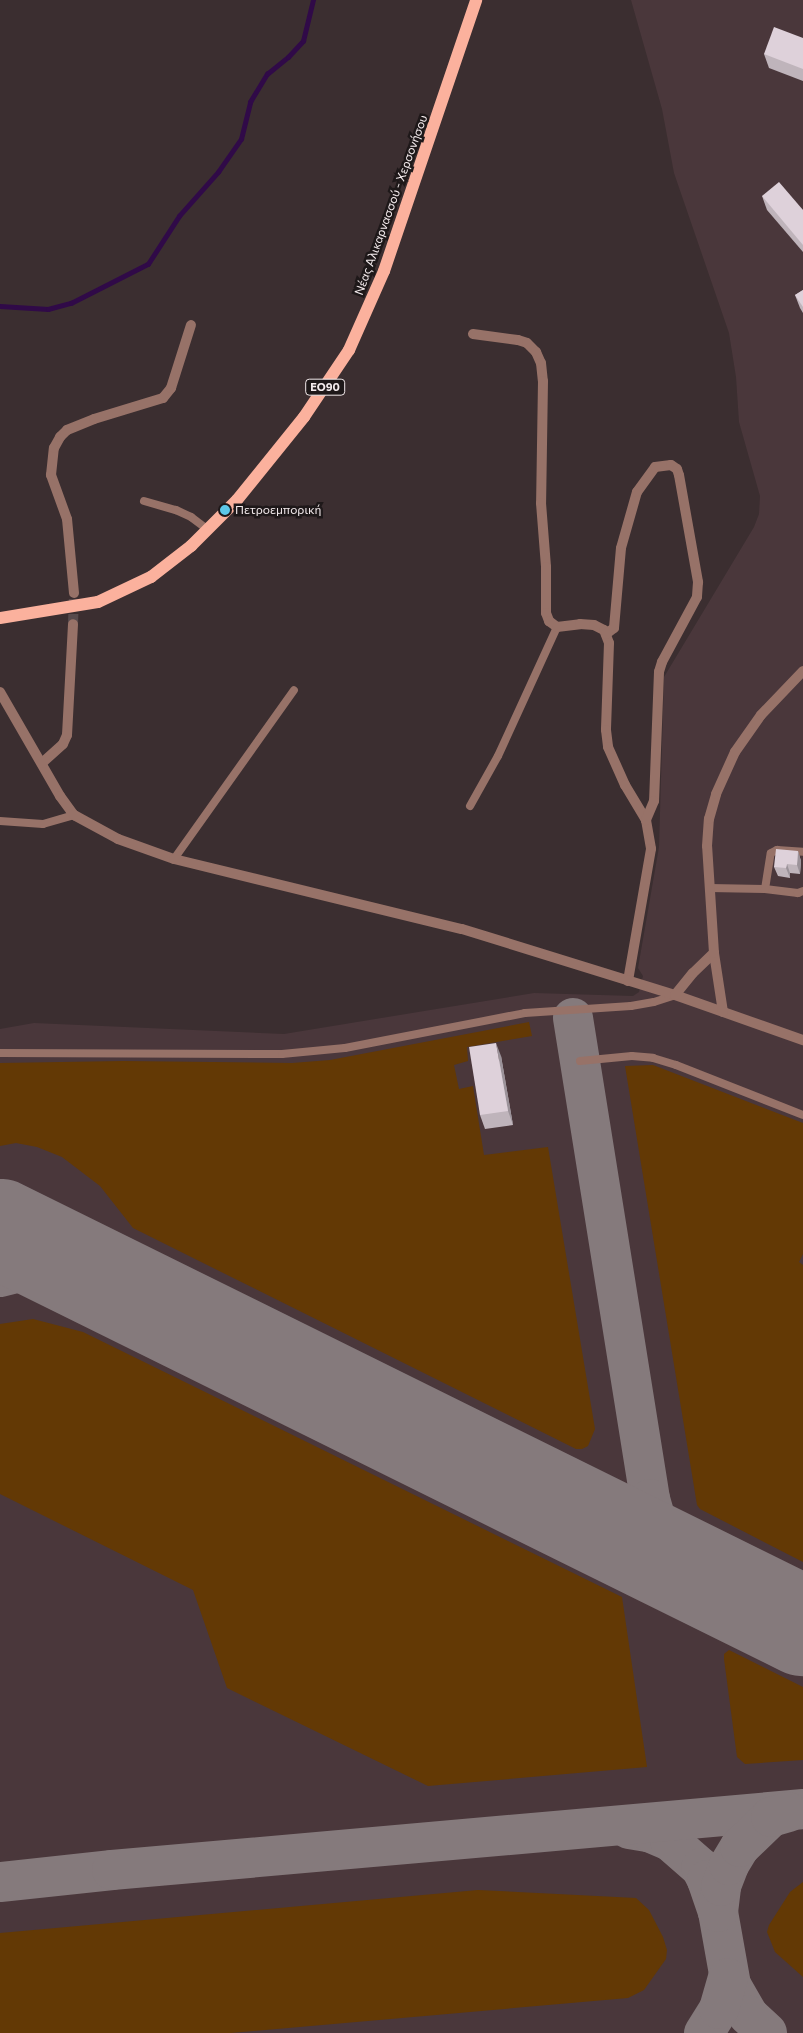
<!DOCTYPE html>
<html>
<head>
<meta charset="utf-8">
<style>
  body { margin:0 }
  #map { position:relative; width:803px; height:2033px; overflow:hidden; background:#3b2e30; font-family:Commissioner,sans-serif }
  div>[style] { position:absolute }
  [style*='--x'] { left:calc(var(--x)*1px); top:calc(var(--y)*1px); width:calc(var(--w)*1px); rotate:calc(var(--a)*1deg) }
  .built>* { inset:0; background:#4a373b }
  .green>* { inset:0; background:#633905 }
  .stream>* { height:4.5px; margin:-2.25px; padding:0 2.25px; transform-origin:2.25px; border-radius:2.25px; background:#300a48 }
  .taxiway>* { height:40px; margin:-20px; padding:0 20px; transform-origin:20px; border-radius:20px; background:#857a7c }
  .runway>* { height:100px; margin:-50px; padding:0 50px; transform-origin:50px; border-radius:50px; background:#857a7c }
  .street-tunnel>* { height:10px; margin-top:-5px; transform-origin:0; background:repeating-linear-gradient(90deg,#574a4c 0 10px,transparent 0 15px) }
  .lane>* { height:8px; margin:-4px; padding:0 4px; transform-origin:4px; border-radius:4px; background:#977268 }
  .street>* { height:10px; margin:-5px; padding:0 5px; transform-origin:5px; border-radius:5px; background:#977268 }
  .primary>* { height:12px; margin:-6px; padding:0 6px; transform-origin:6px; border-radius:6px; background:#fbb19d }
  .wall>* { inset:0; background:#bfb4bb }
  .shaded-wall>* { inset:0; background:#9b9299 }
  .building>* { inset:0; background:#ded1da }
  .dots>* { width:14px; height:14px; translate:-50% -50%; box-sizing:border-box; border:2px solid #1e1819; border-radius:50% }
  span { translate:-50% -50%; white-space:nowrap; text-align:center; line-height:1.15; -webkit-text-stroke:5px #1e1819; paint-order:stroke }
  .shield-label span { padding:1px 4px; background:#1e1819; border:1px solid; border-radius:4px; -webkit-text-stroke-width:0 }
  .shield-label { font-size:11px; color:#f4ebed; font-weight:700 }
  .street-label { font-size:12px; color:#f4ebed }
  .poi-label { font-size:12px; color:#f4ebed }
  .left { translate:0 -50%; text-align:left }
</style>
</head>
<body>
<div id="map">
  <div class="built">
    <i style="clip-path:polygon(631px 0,803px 0,803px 2033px,0 2033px,0 1029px,34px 1023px,284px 1034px,534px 993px,633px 996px,639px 992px,643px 976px,638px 968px,659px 847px,664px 677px,754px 527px,759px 514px,760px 496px,739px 422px,736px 377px,729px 333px,674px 173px,662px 109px)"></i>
  </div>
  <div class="green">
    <i style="clip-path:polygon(529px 1022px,532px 1036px,467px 1047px,468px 1061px,454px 1065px,459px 1089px,473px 1086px,484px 1155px,548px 1147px,595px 1429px,588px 1446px,582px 1449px,576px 1449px,133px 1228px,100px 1186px,62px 1157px,37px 1147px,16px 1143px,0 1146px,0 1063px,123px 1061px,292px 1063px,330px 1060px)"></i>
    <i style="clip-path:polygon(653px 1065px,803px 1123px,803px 1254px,799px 1262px,803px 1265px,803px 1562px,700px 1509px,697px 1505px,625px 1066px)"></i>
    <i style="clip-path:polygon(33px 1319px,83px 1332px,622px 1597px,647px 1767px,428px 1786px,227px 1688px,193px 1590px,0 1494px,0 1324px)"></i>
    <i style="clip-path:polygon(729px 1650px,803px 1687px,803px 1760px,745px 1764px,737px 1757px,724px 1659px,724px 1654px)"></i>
    <i style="clip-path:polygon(803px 1882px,803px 1977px,775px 1952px,767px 1932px,769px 1925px,790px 1892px)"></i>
    <i style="clip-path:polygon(478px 1890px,636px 1898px,649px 1910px,663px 1937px,667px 1950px,666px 1959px,644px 1990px,628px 1998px,231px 2033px,0 2033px,0 1933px)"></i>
  </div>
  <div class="stream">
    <i style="--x:0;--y:306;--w:48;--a:3.6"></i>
    <i style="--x:48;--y:309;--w:24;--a:-15"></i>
    <i style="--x:71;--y:303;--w:86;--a:-26.9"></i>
    <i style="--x:148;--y:264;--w:57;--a:-57.1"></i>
    <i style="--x:179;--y:216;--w:59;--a:-48.4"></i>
    <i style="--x:218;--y:172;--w:40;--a:-55.1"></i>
    <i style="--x:241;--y:139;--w:38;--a:-76"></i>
    <i style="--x:250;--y:102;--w:33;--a:-59"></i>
    <i style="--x:267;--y:74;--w:27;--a:-39"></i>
    <i style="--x:288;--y:57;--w:22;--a:-47"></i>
    <i style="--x:303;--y:41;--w:42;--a:-76.3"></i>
  </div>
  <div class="taxiway">
    <i style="--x:573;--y:1018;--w:487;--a:80.9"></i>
    <i style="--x:650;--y:1499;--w:26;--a:74"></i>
    <i style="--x:657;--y:1524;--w:26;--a:65"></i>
    <i style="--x:668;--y:1548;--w:12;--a:48"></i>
    <i style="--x:676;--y:1557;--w:34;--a:36"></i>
    <i style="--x:0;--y:1277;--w:37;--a:-14"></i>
    <i style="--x:36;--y:1268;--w:43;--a:0"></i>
    <i style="--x:629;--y:1829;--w:20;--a:9"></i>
    <i style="--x:649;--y:1832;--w:23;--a:23"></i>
    <i style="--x:670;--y:1841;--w:41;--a:41.1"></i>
    <i style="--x:701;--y:1868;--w:13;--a:63"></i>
    <i style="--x:707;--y:1880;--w:34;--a:71"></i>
    <i style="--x:718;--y:1912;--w:74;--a:79.9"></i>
    <i style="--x:731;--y:1985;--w:34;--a:60"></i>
    <i style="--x:748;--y:2015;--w:26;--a:43"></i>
    <i style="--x:0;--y:1882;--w:113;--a:-6.1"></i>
    <i style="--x:112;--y:1870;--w:694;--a:-5.04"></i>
    <i style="--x:718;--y:1912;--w:26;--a:-83"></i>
    <i style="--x:721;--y:1886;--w:22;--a:-69"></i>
    <i style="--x:729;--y:1865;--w:21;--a:-59"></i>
    <i style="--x:740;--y:1847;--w:43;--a:-44.1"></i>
    <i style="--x:771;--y:1817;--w:18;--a:-16"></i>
    <i style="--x:704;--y:2033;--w:28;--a:-58"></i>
    <i style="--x:719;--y:2009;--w:32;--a:-74"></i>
  </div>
  <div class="runway">
    <i style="--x:0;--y:1229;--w:896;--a:26.31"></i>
  </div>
  <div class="street-tunnel">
    <i style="--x:73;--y:624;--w:31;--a:-88"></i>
  </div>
  <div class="lane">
    <i style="--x:144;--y:501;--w:33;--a:16"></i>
    <i style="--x:176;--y:510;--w:17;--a:25"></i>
    <i style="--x:191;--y:517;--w:21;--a:37"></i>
    <i style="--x:470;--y:806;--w:57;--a:-60.8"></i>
    <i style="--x:498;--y:756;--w:142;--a:-65.4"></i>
    <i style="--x:0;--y:821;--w:43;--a:4"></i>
    <i style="--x:43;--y:824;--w:32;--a:-16"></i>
    <i style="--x:174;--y:859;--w:207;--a:-54.6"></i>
    <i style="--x:710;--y:888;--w:55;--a:1"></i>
    <i style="--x:765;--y:889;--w:33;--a:7"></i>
    <i style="--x:798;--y:893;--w:5;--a:-22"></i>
    <i style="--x:765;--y:889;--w:36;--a:-81"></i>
    <i style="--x:771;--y:853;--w:7;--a:-27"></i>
    <i style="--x:777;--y:850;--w:26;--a:4"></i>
    <i style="--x:0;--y:1053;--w:282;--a:0.2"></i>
    <i style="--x:282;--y:1054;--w:63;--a:-5.4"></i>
    <i style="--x:345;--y:1048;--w:183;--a:-11"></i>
    <i style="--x:525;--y:1013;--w:106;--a:-3.8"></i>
    <i style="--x:631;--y:1006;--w:23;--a:-10"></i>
    <i style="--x:654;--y:1002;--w:22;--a:-18"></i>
    <i style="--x:580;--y:1061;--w:52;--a:-5.5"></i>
    <i style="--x:632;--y:1056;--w:21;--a:5"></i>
    <i style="--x:653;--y:1058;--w:24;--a:17"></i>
    <i style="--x:676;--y:1065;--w:136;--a:21.5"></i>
  </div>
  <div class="street">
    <i style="--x:473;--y:334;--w:45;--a:7.6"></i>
    <i style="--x:518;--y:340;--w:9;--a:18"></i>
    <i style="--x:527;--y:343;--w:13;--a:45"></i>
    <i style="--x:536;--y:352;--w:12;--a:66"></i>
    <i style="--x:541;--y:363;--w:18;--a:84"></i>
    <i style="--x:543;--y:381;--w:122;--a:90.9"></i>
    <i style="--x:541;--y:503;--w:64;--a:85.5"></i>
    <i style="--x:546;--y:567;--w:46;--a:90"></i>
    <i style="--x:546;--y:613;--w:9;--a:69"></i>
    <i style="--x:549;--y:621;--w:10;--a:37"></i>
    <i style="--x:557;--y:627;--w:23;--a:-7"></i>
    <i style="--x:580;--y:624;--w:14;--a:4"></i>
    <i style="--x:594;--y:625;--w:11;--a:27"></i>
    <i style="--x:604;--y:630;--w:14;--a:69"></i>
    <i style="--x:609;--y:643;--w:87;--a:92"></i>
    <i style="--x:606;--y:730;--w:17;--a:83"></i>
    <i style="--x:608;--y:747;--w:42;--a:65.9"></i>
    <i style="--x:625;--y:785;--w:41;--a:59"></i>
    <i style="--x:646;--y:820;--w:29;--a:80"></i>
    <i style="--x:651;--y:849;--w:134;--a:99.9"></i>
    <i style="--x:74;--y:593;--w:74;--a:-95.4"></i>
    <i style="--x:67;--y:519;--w:47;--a:-110"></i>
    <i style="--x:51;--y:475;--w:27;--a:-84"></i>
    <i style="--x:54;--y:448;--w:13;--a:-61"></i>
    <i style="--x:60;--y:437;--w:10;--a:-45"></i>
    <i style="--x:67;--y:430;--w:29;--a:-22"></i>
    <i style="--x:94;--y:419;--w:72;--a:-16.9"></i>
    <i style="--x:163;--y:398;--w:13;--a:-51"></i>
    <i style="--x:171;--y:388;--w:66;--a:-72.4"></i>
    <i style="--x:606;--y:634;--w:10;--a:-37"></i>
    <i style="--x:614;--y:628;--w:80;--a:-85"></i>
    <i style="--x:621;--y:548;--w:58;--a:-74.1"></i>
    <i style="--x:637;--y:492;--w:31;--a:-54"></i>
    <i style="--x:655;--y:467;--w:16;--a:-7"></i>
    <i style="--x:671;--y:465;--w:7;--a:34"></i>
    <i style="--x:677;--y:469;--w:6;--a:72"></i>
    <i style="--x:679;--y:475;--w:109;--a:79.9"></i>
    <i style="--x:698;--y:582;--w:15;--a:94"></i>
    <i style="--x:697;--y:597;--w:74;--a:118.3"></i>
    <i style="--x:662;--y:662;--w:10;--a:107"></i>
    <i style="--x:659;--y:672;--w:129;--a:92.2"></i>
    <i style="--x:654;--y:801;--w:21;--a:113"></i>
    <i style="--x:0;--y:692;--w:120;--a:60"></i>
    <i style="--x:60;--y:796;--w:24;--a:54"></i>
    <i style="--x:74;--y:815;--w:50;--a:28.6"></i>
    <i style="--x:118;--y:839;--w:59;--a:19.7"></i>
    <i style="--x:174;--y:859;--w:296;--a:13.7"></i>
    <i style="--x:462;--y:929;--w:223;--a:17.2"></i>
    <i style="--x:675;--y:995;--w:136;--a:19.4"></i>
    <i style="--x:42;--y:763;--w:28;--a:-42"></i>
    <i style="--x:63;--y:744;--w:10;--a:-66"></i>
    <i style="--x:67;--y:735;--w:111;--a:-86.9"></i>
    <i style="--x:675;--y:995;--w:28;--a:-51"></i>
    <i style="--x:693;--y:973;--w:29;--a:-44"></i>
    <i style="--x:723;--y:1012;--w:60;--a:-98.7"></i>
    <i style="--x:714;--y:953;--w:107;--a:-93.7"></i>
    <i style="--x:707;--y:846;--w:27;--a:-86"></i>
    <i style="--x:709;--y:819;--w:26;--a:-74"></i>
    <i style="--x:716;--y:794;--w:46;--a:-65.7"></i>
    <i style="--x:735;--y:752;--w:45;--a:-54.9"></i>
    <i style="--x:761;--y:715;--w:61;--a:-46.3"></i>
  </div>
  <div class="primary">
    <i style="--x:0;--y:618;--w:99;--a:-9.3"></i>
    <i style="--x:98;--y:602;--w:59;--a:-25.3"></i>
    <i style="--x:151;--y:577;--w:51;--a:-37.8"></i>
    <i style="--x:191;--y:546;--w:65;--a:-45"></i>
    <i style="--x:237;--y:500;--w:107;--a:-51.1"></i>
    <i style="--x:304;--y:417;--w:81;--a:-56.1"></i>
    <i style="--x:349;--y:350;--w:86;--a:-66.1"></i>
    <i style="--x:384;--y:271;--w:286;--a:-71.2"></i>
  </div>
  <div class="wall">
    <i style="clip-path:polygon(803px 38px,803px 81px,769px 68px,764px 54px)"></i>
    <i style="clip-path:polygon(762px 196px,803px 210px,803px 252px,767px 210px)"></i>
    <i style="clip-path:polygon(803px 290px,803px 313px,800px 308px,795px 295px)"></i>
    <i style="clip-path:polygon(798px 851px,801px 861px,800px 874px,790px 873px,790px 878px,778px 876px,774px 867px)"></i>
    <i style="clip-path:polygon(501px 1056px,513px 1125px,485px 1129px,480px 1115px)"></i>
  </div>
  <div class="shaded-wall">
    <i style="clip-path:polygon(798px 851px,801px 861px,800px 874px,797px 865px)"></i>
    <i style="clip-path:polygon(787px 864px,790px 873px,790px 878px,786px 868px)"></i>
    <i style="clip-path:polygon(496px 1043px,501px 1056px,513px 1125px,508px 1111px)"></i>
  </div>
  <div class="building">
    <i style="clip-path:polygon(774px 27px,803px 38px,803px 69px,764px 54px)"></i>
    <i style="clip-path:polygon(779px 182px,803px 210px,803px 245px,762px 196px)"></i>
    <i style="clip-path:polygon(803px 290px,803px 307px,795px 295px)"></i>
    <i style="clip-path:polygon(776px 849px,798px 851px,797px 865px,787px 864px,786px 868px,774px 867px)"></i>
    <i style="clip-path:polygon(496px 1043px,508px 1111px,480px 1115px,469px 1047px)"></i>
  </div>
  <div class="dots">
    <i style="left:225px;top:510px;background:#5dc7e8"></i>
  </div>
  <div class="shield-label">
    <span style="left:325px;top:387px">ΕΟ90</span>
  </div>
  <div class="street-label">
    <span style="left:391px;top:205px;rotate:-70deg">Νέας Αλικαρνασσού - Χερσονήσου</span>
  </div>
  <div class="poi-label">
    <span class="left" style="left:235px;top:510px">Πετροεμπορική</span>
  </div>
</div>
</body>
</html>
